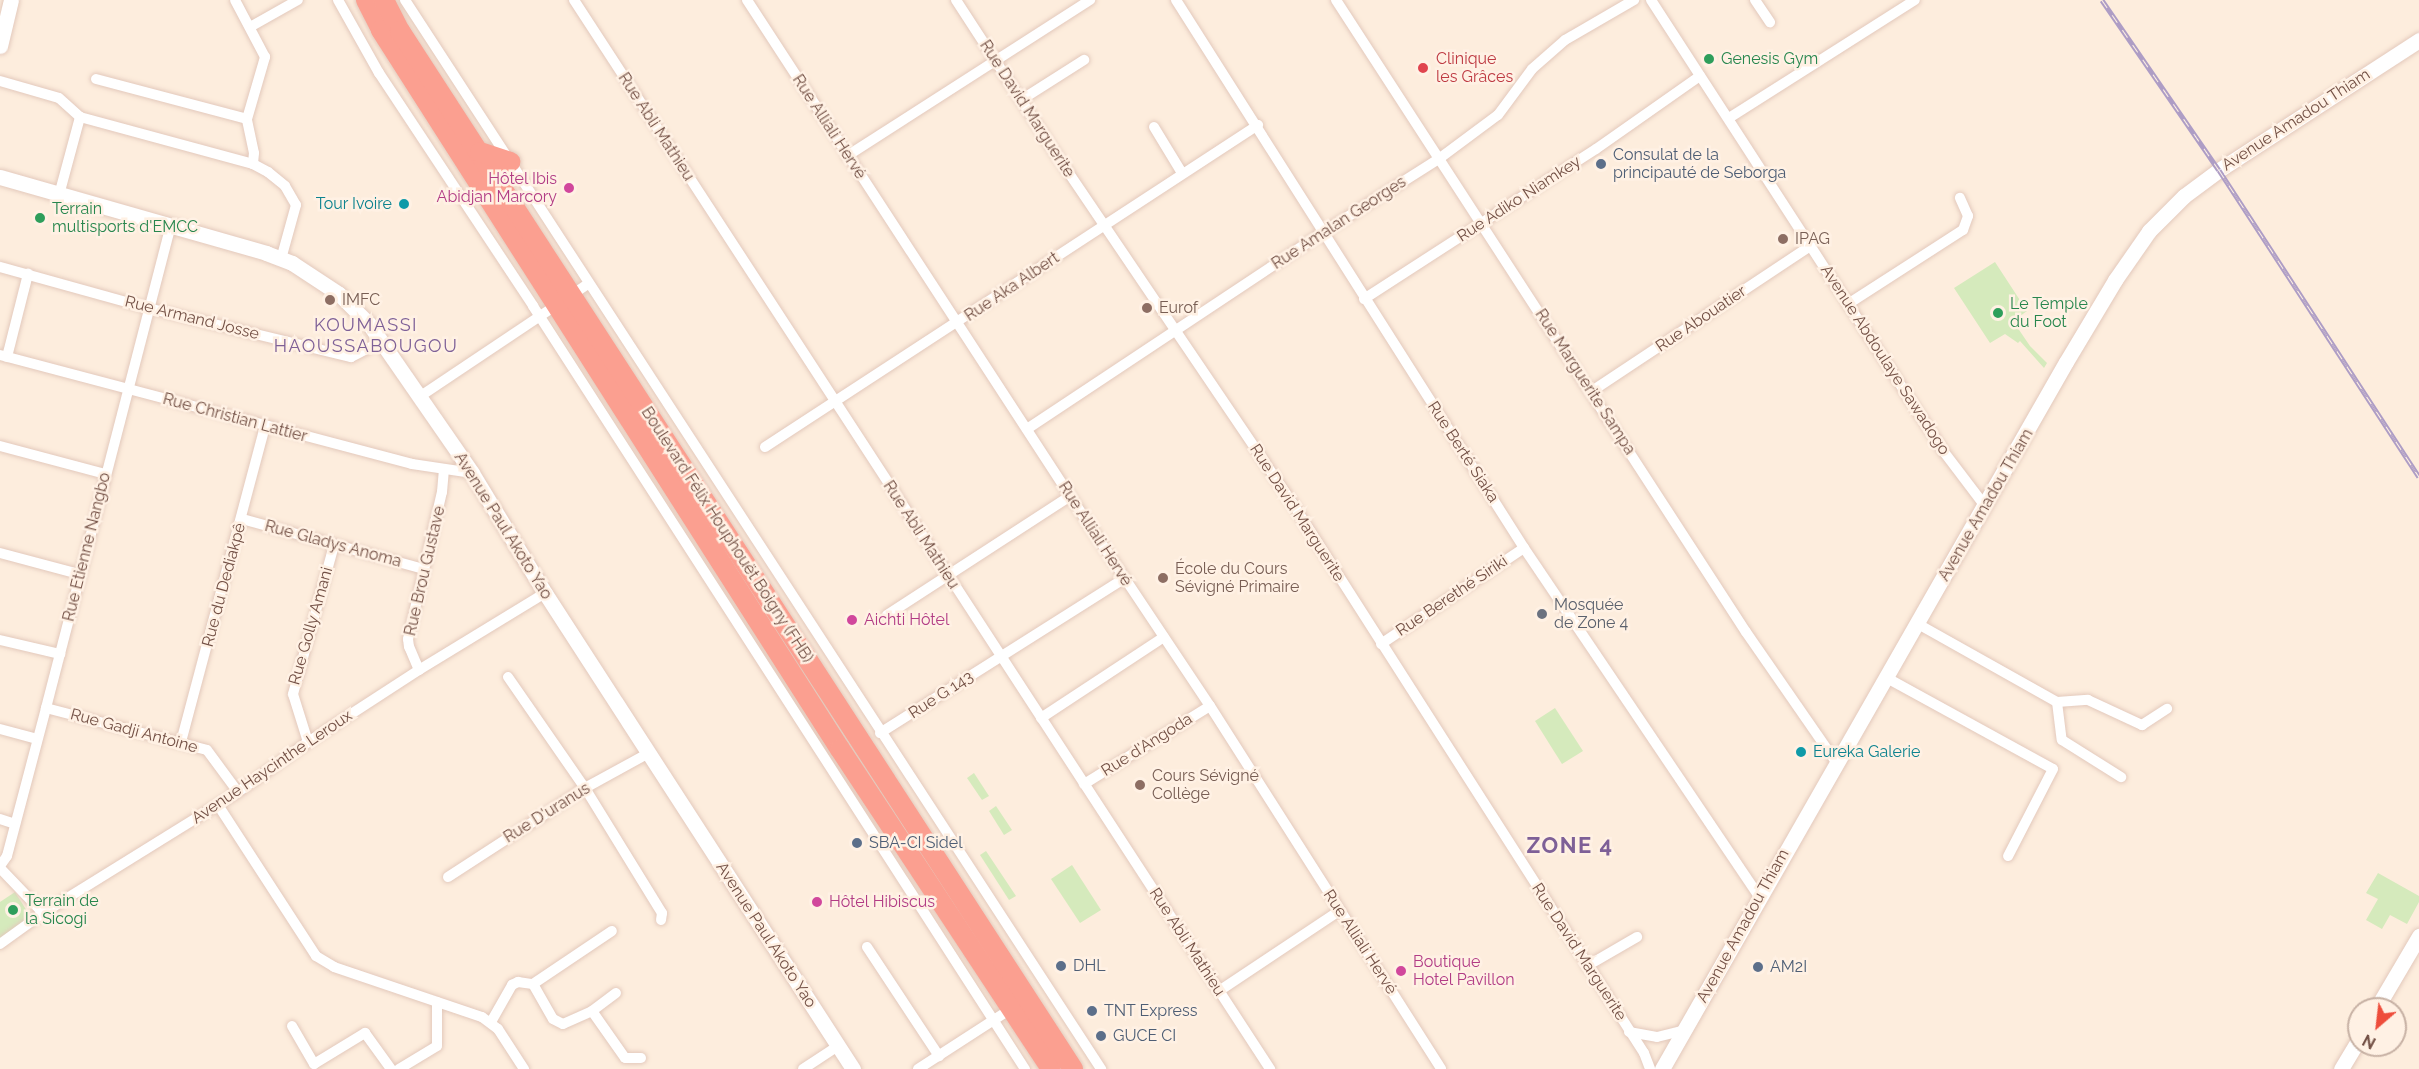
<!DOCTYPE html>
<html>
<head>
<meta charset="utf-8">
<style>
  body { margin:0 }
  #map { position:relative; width:2419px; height:1069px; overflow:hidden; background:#fdeddd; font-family:Raleway,sans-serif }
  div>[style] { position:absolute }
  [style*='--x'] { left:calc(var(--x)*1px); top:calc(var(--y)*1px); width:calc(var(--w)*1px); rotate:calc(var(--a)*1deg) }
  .green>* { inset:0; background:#d5eabc }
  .roads { filter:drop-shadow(0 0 2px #e3c9bc) drop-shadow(0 0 2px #e3c9bc) }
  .street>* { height:10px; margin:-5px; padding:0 5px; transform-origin:5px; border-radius:5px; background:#fff }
  .secondary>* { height:15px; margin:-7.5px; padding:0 7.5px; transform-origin:7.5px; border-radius:7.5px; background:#fff }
  .highway>* { height:20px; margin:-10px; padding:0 10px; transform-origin:10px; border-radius:10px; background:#fb9f90 }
  .rail>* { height:5px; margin-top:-2.5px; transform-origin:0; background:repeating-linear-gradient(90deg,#fff1e4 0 9px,#ae9dc5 0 18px); box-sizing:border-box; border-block:2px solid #ae9dc5 }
  .dots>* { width:16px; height:16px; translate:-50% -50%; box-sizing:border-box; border:3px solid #fff1e4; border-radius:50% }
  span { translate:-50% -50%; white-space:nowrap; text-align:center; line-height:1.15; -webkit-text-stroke:5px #fff1e4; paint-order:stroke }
  .health-label { font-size:16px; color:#be3a42 }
  .left { translate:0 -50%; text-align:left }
  .leisure-label { font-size:16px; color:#27864d }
  .street-label { font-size:16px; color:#735045 }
  .service-label { font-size:16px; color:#4e5e75 }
  .hotel-label { font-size:16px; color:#b23c85 }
  .right { translate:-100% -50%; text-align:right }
  .culture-label { font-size:16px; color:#0d838f }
  .education-label { font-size:16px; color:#785e54 }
  .worship-label { font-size:16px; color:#5b616d }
  .neighbourhood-label { font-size:18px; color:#7e6097; letter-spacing:1.5px }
  .district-label { font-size:22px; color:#7e6097; font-weight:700; letter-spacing:1.5px }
  .north { position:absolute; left:2347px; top:997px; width:60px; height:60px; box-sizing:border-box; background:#fff1e4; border:2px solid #c7b1a4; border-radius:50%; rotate:208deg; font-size:16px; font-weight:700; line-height:24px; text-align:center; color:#735045 }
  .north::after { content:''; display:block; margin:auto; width:21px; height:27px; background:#ee4d3b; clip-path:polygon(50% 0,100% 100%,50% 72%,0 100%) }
</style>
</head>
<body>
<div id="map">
  <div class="green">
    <i style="clip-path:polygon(1995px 262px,2027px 311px,2013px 321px,2030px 346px,2047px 363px,2044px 368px,2020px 341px,2018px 343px,2005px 334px,1990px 343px,1954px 288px)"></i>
    <i style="clip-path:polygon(1555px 708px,1583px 751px,1562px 764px,1535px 721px)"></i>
    <i style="clip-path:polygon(974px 773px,989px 796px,982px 800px,967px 778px)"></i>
    <i style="clip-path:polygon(996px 806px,1012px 830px,1004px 835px,989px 811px)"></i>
    <i style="clip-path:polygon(986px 851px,1016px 896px,1009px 900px,980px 855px)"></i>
    <i style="clip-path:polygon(1072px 865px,1101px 910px,1080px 923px,1051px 879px)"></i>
    <i style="clip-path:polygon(2378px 873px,2419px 896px,2419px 902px,2407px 924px,2390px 915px,2382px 929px,2366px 920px,2378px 899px,2366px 893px)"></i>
    <i style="clip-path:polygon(15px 892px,32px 919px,0 939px,0 902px)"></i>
  </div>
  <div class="roads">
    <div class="street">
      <i style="--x:338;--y:0;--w:84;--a:60.7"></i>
      <i style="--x:379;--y:73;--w:279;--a:56.5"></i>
      <i style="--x:533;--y:306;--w:908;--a:57.19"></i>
      <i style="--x:405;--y:0;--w:1276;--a:56.93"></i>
      <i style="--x:574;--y:0;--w:1276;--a:56.93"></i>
      <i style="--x:747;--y:0;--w:592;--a:56.93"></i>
      <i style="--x:1070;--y:496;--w:252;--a:56.3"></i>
      <i style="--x:1210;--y:706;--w:430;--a:57.5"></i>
      <i style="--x:956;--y:0;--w:184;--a:57"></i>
      <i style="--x:1056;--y:154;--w:432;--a:55.9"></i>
      <i style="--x:1298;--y:512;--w:642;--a:57.4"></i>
      <i style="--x:1644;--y:1053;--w:17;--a:69"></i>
      <i style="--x:1176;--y:0;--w:649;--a:57.58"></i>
      <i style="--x:1524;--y:548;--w:421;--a:56"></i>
      <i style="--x:1336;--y:0;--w:753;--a:57.03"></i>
      <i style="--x:1746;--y:632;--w:158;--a:55.3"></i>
      <i style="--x:1651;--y:0;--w:539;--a:57.05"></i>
      <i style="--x:1944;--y:452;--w:68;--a:52.8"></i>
      <i style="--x:1755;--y:0;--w:27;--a:56"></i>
      <i style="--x:250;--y:27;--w:55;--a:-29.4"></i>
      <i style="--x:96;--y:79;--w:156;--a:14.8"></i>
      <i style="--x:0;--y:81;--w:61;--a:16.1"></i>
      <i style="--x:59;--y:98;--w:28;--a:42"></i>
      <i style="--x:80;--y:117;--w:179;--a:15.2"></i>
      <i style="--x:253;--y:164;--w:11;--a:-85"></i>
      <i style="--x:254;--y:153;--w:35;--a:-102"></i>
      <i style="--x:247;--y:119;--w:65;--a:-73.8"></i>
      <i style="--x:265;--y:57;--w:64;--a:-117.8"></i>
      <i style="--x:1021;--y:100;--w:75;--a:-32.4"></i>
      <i style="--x:1729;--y:118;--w:220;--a:-32.4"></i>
      <i style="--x:1154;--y:127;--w:54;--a:58.7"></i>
      <i style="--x:847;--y:156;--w:289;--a:-32.7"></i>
      <i style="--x:253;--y:164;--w:17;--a:28"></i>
      <i style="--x:268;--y:172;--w:22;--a:39"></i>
      <i style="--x:285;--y:186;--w:22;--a:60"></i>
      <i style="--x:296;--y:205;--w:56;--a:105.5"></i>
      <i style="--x:59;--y:195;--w:81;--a:-74.9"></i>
      <i style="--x:0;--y:267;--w:154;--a:15.5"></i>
      <i style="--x:148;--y:308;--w:209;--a:13.6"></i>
      <i style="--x:351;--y:357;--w:35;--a:-27"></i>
      <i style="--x:1364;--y:299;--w:276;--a:-32.9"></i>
      <i style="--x:1596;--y:149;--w:127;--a:-35.1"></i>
      <i style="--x:1848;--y:304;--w:137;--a:-32.8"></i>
      <i style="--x:1963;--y:230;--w:15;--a:-70"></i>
      <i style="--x:1968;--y:216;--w:20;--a:-114"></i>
      <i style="--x:0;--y:355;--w:426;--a:14.8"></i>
      <i style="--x:412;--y:464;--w:61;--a:8.5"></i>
      <i style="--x:7;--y:357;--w:86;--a:-75.8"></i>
      <i style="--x:1592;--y:391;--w:262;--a:-33.6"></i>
      <i style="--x:419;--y:397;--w:203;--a:-33.8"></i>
      <i style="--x:1027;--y:429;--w:354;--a:-33.6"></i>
      <i style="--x:1322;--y:233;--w:140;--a:-32.4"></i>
      <i style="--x:1440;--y:158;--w:72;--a:-36.6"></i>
      <i style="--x:1498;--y:115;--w:57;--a:-53.5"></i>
      <i style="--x:1532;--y:69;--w:44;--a:-41.3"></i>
      <i style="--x:1565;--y:40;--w:80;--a:-30.1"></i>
      <i style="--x:0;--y:446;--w:109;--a:14.9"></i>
      <i style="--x:765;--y:447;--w:589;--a:-33.15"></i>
      <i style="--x:242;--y:519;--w:189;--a:15.4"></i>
      <i style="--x:0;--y:553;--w:82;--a:14.9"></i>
      <i style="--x:887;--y:615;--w:218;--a:-33"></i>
      <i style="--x:1918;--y:624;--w:159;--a:29.3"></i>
      <i style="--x:2057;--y:702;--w:31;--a:-4"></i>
      <i style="--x:2088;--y:700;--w:60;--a:24.8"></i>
      <i style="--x:2142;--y:725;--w:30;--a:-33"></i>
      <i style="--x:0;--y:640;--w:62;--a:13.1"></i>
      <i style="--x:1381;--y:644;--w:172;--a:-33.9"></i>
      <i style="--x:419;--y:670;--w:25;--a:-113"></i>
      <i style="--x:409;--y:647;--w:8;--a:-97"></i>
      <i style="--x:408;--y:639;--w:151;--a:-77"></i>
      <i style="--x:442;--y:492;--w:21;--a:-85"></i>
      <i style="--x:508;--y:677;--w:135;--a:55.3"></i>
      <i style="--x:585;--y:788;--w:147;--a:58.4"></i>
      <i style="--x:662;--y:913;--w:7;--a:98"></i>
      <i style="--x:1887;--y:678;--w:189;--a:28.7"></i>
      <i style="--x:2053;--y:769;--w:98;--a:117.3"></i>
      <i style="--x:2057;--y:702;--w:38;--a:83"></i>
      <i style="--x:2062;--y:740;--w:70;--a:32.1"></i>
      <i style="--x:46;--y:708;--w:166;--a:14.6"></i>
      <i style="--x:207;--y:750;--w:52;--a:53.6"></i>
      <i style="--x:1041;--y:718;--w:147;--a:-33.4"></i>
      <i style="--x:0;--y:729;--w:38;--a:15"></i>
      <i style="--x:880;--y:733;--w:289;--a:-32.3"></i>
      <i style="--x:181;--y:742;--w:326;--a:-75.1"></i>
      <i style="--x:308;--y:742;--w:50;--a:-107.4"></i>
      <i style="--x:293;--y:694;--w:155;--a:-74.6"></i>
      <i style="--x:1084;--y:784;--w:148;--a:-31.8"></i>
      <i style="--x:218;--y:805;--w:180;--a:57"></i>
      <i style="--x:316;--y:956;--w:21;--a:31"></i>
      <i style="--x:334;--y:967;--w:156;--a:18.7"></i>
      <i style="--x:482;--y:1017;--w:20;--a:37"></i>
      <i style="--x:498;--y:1029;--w:48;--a:57"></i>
      <i style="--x:0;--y:819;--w:16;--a:18"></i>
      <i style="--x:0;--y:866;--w:12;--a:-55"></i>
      <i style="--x:7;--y:856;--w:153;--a:-75.2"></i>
      <i style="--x:46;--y:708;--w:496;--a:-75.5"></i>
      <i style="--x:0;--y:868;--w:62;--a:46.3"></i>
      <i style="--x:448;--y:877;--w:163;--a:-33"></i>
      <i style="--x:585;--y:788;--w:73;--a:-28.7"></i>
      <i style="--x:0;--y:944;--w:53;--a:-35.8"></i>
      <i style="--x:43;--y:913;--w:229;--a:-31.8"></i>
      <i style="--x:238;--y:792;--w:86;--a:-35.5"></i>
      <i style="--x:308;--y:742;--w:132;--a:-33"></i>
      <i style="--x:419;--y:670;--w:148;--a:-31.4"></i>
      <i style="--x:867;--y:947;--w:131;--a:56.6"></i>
      <i style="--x:1587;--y:966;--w:58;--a:-30.1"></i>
      <i style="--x:533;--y:984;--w:40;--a:60.3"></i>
      <i style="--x:553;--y:1019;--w:11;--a:27"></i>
      <i style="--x:563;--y:1024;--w:32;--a:-24"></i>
      <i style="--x:592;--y:1011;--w:30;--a:-37"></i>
      <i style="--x:1219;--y:991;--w:144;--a:-33.7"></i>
      <i style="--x:592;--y:1011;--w:57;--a:54.9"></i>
      <i style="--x:625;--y:1058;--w:16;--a:0"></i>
      <i style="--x:491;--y:1022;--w:43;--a:-60.4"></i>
      <i style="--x:512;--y:985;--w:7;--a:-27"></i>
      <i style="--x:518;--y:982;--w:15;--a:8"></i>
      <i style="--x:533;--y:984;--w:95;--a:-33.9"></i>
      <i style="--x:292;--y:1026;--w:44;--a:59.9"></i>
      <i style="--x:314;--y:1064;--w:60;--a:-31.3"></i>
      <i style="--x:365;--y:1033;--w:44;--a:54.2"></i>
      <i style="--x:1629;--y:1032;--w:28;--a:10"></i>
      <i style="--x:1657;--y:1037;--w:29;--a:-14"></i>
      <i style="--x:399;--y:1069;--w:44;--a:-31.2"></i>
      <i style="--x:437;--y:1046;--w:44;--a:-90"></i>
      <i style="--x:803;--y:1069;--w:42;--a:-33.3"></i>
      <i style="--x:918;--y:1069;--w:114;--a:-32.9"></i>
    </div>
    <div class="secondary">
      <i style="--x:0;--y:46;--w:47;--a:-76.6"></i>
      <i style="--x:0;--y:177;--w:277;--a:15.9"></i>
      <i style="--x:266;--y:253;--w:28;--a:21"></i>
      <i style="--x:292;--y:263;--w:56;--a:33.4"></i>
      <i style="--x:339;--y:294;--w:42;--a:45"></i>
      <i style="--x:369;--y:324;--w:181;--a:55.3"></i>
      <i style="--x:472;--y:473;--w:140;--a:58.7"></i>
      <i style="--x:545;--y:593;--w:567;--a:57.09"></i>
      <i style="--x:2376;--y:1009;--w:85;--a:-59.5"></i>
      <i style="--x:1662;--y:1069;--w:814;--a:-60.26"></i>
      <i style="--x:2066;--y:362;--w:96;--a:-59.1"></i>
      <i style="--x:2115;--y:280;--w:60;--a:-55.2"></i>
      <i style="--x:2149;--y:231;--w:49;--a:-45"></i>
      <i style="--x:2184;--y:196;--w:44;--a:-36.6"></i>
      <i style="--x:2219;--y:170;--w:239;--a:-33"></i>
      <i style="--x:2341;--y:1069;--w:35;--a:-59"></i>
    </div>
    <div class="highway">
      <i style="--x:366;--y:0;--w:34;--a:63"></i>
      <i style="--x:381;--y:30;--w:853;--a:57.45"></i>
      <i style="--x:840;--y:749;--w:383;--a:56.6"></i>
      <i style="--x:384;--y:0;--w:35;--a:63"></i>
      <i style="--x:400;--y:31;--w:1237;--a:57.04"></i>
      <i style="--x:480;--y:152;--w:32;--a:18"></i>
    </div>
  </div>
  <div class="rail">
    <i style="--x:2102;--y:0;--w:206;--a:55.5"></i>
    <i style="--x:2219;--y:170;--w:366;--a:56.9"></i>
  </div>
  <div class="dots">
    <i style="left:1709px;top:59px;background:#2e9e5b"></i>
    <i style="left:1423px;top:68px;background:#e0444e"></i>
    <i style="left:1601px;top:164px;background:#5c6f8a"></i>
    <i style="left:569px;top:188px;background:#d1479c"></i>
    <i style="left:404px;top:204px;background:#0f9aa8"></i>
    <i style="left:40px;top:218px;background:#2e9e5b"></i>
    <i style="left:1783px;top:239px;background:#8d6e63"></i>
    <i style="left:330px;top:300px;background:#8d6e63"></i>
    <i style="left:1147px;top:308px;background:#8d6e63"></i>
    <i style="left:1998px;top:313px;background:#2e9e5b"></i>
    <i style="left:1163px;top:578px;background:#8d6e63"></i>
    <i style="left:1542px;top:614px;background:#6b7280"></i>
    <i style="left:852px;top:620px;background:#d1479c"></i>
    <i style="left:1801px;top:752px;background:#0f9aa8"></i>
    <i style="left:1140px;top:785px;background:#8d6e63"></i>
    <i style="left:857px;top:843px;background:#5c6f8a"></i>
    <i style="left:817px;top:902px;background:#d1479c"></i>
    <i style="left:13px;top:910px;background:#2e9e5b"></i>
    <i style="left:1061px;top:966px;background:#5c6f8a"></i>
    <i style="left:1758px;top:967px;background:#5c6f8a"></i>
    <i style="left:1401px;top:971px;background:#d1479c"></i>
    <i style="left:1092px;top:1011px;background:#5c6f8a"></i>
    <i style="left:1101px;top:1036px;background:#5c6f8a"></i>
  </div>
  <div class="health-label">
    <span class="left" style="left:1436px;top:68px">Clinique<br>les Grâces</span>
  </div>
  <div class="leisure-label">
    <span class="left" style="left:1721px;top:59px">Genesis Gym</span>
    <span class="left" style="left:52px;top:218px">Terrain<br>multisports d'EMCC</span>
    <span class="left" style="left:2010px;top:313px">Le Temple<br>du Foot</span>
    <span class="left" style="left:25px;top:910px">Terrain de<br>la Sicogi</span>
  </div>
  <div class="street-label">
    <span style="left:1027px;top:109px;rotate:57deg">Rue David Marguerite</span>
    <span style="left:2296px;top:120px;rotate:-33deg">Avenue Amadou Thiam</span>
    <span style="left:656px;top:127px;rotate:57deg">Rue Abli Mathieu</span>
    <span style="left:829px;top:127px;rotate:57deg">Rue Alliali Hervé</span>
    <span style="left:1519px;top:199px;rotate:-33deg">Rue Adiko Niamkey</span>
    <span style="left:1339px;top:223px;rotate:-33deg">Rue Amalan Georges</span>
    <span style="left:1012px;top:287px;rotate:-34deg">Rue Aka Albert</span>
    <span style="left:192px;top:318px;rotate:14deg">Rue Armand Josse</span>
    <span style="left:1701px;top:319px;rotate:-34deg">Rue Abouatier</span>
    <span style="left:1885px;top:360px;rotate:57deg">Avenue Abdoulaye Sawadogo</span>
    <span style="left:1585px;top:382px;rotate:57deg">Rue Marguerite Sampa</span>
    <span style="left:235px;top:418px;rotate:15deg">Rue Christian Lattier</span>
    <span style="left:1463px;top:452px;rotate:57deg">Rue Berté Siaka</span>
    <span style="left:1986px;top:505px;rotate:-60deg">Avenue Amadou Thiam</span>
    <span style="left:1297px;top:513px;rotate:57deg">Rue David Marguerite</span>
    <span style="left:503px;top:526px;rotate:58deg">Avenue Paul Akoto Yao</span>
    <span style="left:1095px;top:534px;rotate:57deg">Rue Alliali Hervé</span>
    <span style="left:727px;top:535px;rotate:57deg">Boulevard Félix Houphouët Boigny (FHB)</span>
    <span style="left:921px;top:535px;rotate:57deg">Rue Abli Mathieu</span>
    <span style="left:333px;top:544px;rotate:15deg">Rue Gladys Anoma</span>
    <span style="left:87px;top:547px;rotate:-76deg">Rue Etienne Nangbo</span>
    <span style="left:425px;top:571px;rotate:-77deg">Rue Brou Gustave</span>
    <span style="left:224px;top:585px;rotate:-75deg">Rue du Dediakpê</span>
    <span style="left:1452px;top:596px;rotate:-34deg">Rue Berethé Siriki</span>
    <span style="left:311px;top:626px;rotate:-74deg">Rue Golly Amani</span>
    <span style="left:941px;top:695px;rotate:-33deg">Rue G 143</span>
    <span style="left:134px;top:731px;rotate:15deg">Rue Gadji Antoine</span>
    <span style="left:1147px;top:745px;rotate:-32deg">Rue d'Angoda</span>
    <span style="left:272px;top:767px;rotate:-34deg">Avenue Haycinthe Leroux</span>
    <span style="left:547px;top:813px;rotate:-32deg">Rue D'uranus</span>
    <span style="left:1743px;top:926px;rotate:-61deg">Avenue Amadou Thiam</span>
    <span style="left:766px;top:935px;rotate:57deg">Avenue Paul Akoto Yao</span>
    <span style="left:1187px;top:942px;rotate:57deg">Rue Abli Mathieu</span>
    <span style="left:1360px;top:942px;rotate:57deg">Rue Alliali Hervé</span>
    <span style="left:1579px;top:952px;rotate:57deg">Rue David Marguerite</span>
  </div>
  <div class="service-label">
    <span class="left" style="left:1613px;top:164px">Consulat de la<br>principauté de Seborga</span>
    <span class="left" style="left:869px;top:843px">SBA-CI Sidel</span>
    <span class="left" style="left:1073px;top:966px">DHL</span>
    <span class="left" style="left:1770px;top:967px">AM2I</span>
    <span class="left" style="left:1104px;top:1011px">TNT Express</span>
    <span class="left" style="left:1113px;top:1036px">GUCE CI</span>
  </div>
  <div class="hotel-label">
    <span class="right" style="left:557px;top:188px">Hôtel Ibis<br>Abidjan Marcory</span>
    <span class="left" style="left:864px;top:620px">Aichti Hôtel</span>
    <span class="left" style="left:829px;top:902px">Hôtel Hibiscus</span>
    <span class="left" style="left:1413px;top:971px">Boutique<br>Hotel Pavillon</span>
  </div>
  <div class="culture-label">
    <span class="right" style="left:392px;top:204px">Tour Ivoire</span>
    <span class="left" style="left:1813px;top:752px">Eureka Galerie</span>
  </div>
  <div class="education-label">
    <span class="left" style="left:1795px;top:239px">IPAG</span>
    <span class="left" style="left:342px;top:300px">IMFC</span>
    <span class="left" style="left:1159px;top:308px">Eurof</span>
    <span class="left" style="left:1175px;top:578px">École du Cours<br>Sévigné Primaire</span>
    <span class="left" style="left:1152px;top:785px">Cours Sévigné<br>Collège</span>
  </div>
  <div class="worship-label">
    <span class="left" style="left:1554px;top:614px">Mosquée<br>de Zone 4</span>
  </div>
  <div class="neighbourhood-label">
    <span style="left:366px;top:336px">KOUMASSI<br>HAOUSSABOUGOU</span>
  </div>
  <div class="district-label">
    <span style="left:1570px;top:846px">ZONE 4</span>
  </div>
  <div class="north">N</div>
</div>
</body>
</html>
